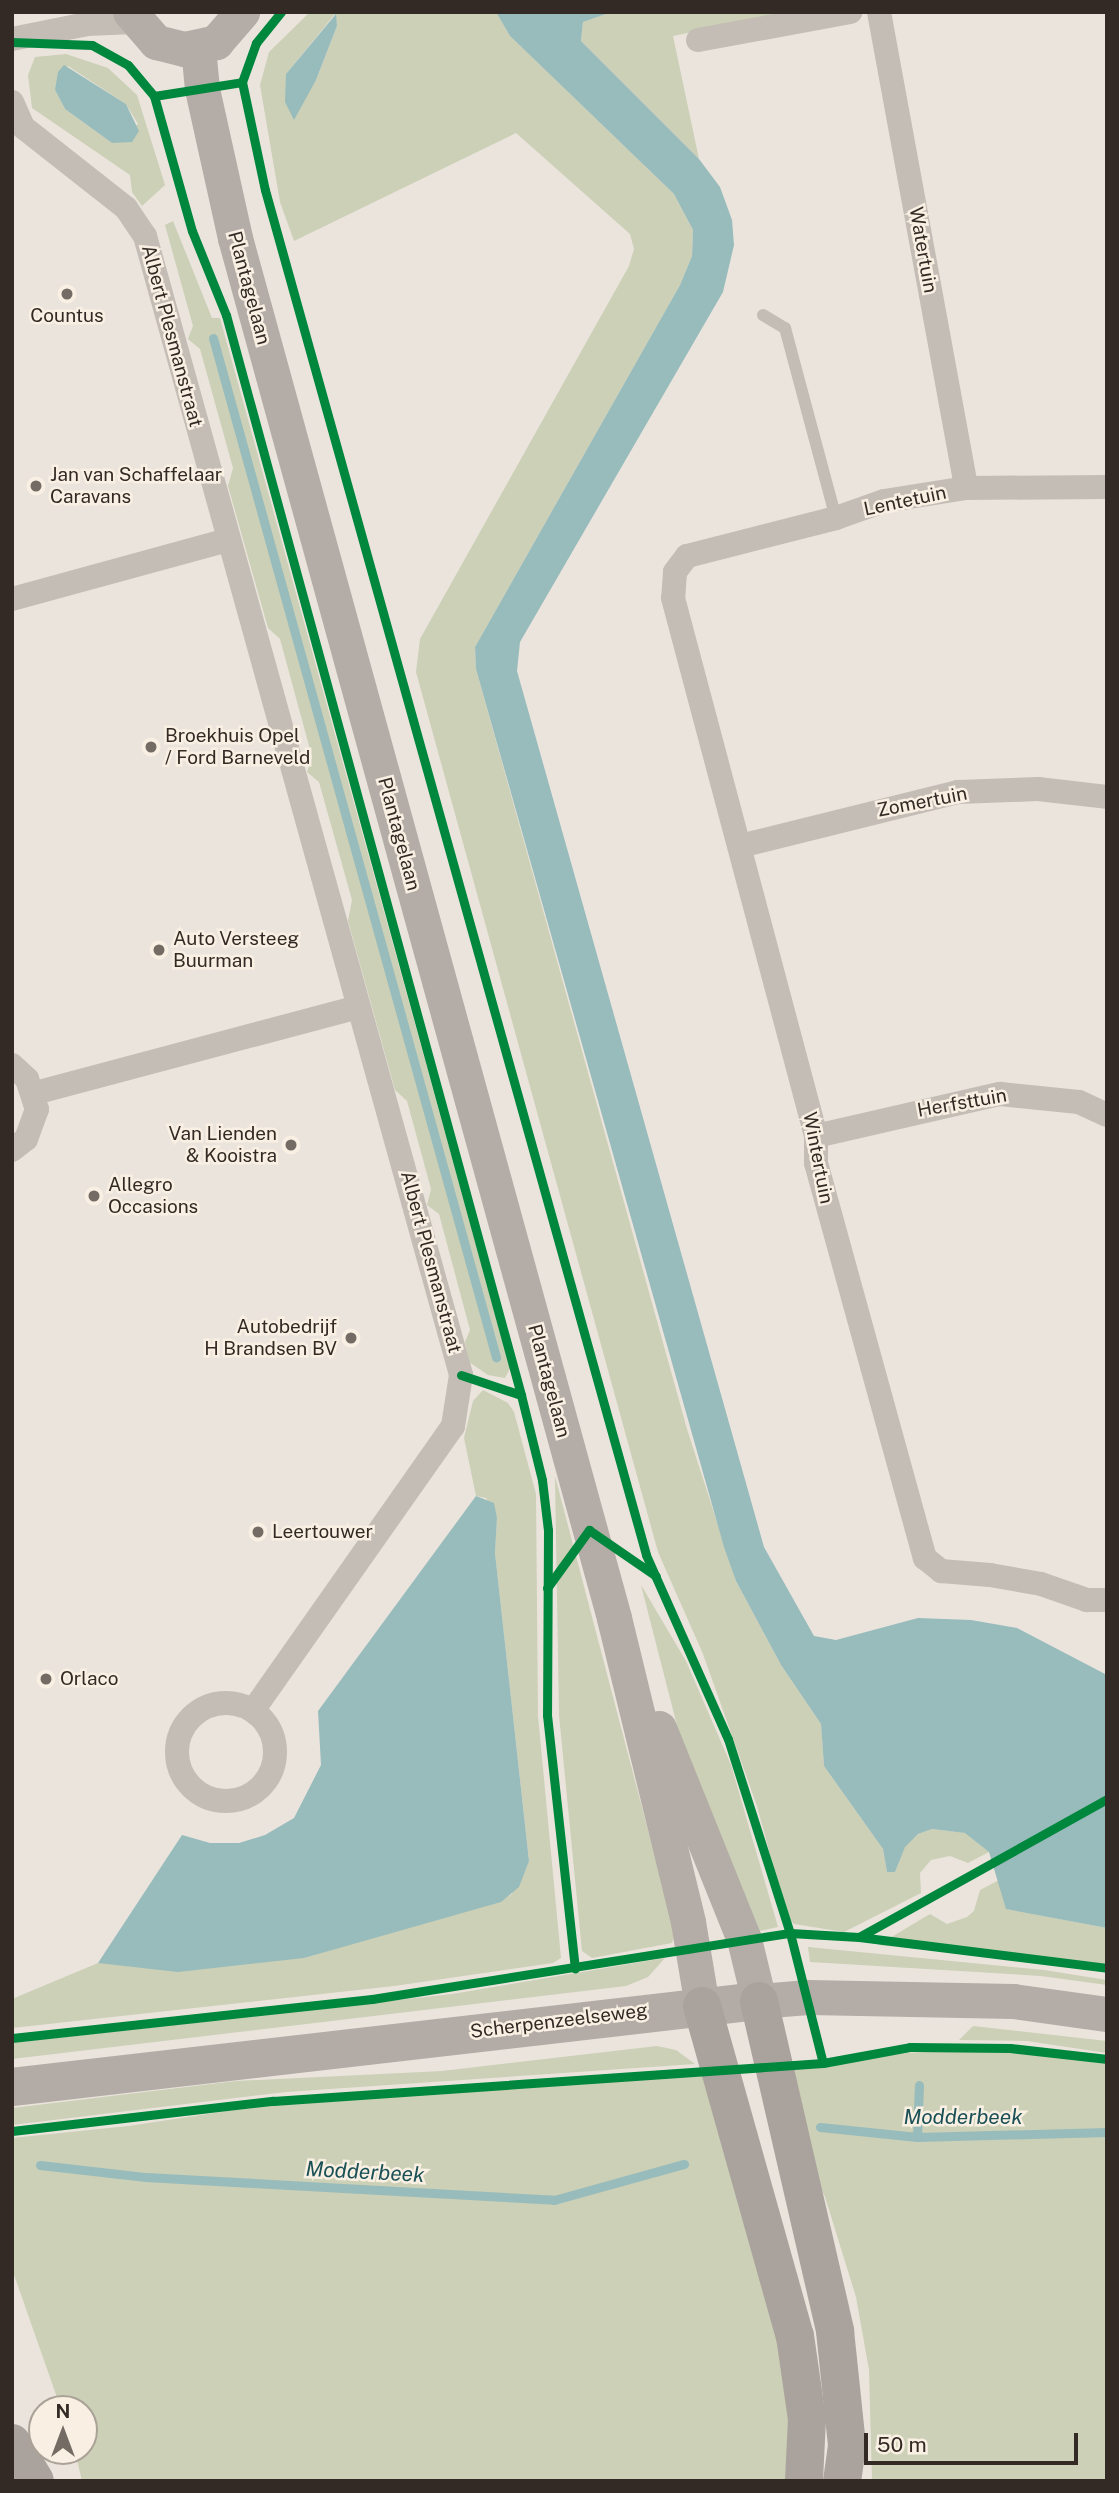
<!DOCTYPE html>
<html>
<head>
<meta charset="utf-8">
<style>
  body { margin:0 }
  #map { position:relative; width:1119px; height:2493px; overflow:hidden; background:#ebe4dd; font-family:"Public Sans",sans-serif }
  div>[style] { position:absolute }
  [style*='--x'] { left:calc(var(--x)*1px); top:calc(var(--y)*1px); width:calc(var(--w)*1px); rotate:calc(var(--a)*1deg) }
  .green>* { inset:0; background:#cbd0b6 }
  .water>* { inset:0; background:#98bbbc }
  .stream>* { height:9px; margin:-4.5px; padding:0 4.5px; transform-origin:4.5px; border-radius:4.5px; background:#98bbbc }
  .lane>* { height:12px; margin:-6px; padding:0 6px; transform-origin:6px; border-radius:6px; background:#c4bdb6 }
  .street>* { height:24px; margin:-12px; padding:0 12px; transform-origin:12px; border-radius:12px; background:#c4bdb6 }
  .street>.ring { margin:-12px; padding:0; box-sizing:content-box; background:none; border:24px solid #c4bdb6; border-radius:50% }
  .secondary>* { height:35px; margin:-17.5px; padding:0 17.5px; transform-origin:17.5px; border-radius:17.5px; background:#b4ada7 }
  .primary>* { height:38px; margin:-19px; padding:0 19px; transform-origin:19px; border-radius:19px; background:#b2aba6 }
  .highway>* { height:38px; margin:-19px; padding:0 19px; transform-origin:19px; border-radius:19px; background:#aaa39d }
  .cycleway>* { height:9px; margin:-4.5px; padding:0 4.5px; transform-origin:4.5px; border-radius:4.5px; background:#00873e }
  .dots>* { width:19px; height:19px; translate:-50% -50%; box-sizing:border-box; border:4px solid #f9f0e3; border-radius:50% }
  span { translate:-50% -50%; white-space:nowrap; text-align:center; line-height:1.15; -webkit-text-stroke:5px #f9f0e3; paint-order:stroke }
  .street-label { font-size:19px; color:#342a25 }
  .poi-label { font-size:19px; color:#342a25 }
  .left { translate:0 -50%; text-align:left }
  .right { translate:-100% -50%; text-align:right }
  .water-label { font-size:21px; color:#1a5056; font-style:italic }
  .frame { position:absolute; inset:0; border:14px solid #342a25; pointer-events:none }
  .north { position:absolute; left:28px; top:2395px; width:70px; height:70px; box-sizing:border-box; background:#f9f0e3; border:2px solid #aaa197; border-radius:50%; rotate:0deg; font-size:19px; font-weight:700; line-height:28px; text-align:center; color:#342a25 }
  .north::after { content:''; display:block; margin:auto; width:24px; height:32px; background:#746b65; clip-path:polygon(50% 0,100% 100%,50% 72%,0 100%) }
  .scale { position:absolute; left:864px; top:2433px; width:214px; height:32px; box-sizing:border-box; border:4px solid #342a25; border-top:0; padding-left:9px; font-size:21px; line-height:24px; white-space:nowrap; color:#342a25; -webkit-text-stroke:5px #f9f0e3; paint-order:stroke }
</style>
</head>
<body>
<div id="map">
  <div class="green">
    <i style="clip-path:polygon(evenodd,310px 12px,496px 12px,510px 36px,674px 194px,693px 230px,692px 256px,680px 285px,475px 647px,476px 669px,687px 1429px,736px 1581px,781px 1665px,821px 1724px,824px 1766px,883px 1849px,887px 1872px,895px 1872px,905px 1846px,918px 1834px,932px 1829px,966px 1833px,989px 1852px,968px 1863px,950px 1856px,931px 1860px,920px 1873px,921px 1893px,844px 1932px,794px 1924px,787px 1917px,757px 1806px,703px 1654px,658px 1552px,416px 672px,420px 639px,629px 266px,634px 249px,630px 234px,516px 133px,294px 241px,280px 202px,260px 85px,269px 52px,310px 12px,335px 14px,337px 26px,316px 80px,286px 74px,335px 14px)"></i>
    <i style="clip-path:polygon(612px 12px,790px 12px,673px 36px,699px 159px,581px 41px,583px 22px)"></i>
    <i style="clip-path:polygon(evenodd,66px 54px,108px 68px,137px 95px,165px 185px,142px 206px,132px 192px,130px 175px,32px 108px,28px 75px,35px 57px,66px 54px,68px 66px,126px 104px,138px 124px,112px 143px,65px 109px,55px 90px,68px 66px)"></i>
    <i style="clip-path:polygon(173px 221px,212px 318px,220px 318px,510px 1368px,505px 1378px,488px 1375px,469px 1362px,465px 1342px,470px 1330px,439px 1214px,427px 1205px,431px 1189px,407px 1101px,395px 1090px,348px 921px,352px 900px,319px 782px,307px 772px,312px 757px,280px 639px,268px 628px,228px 486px,233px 468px,200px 349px,188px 339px,193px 326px,165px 225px)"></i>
    <i style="clip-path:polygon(483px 1390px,508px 1403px,514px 1412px,536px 1494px,538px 1716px,561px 1958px,553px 1963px,394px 1986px,12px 2028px,12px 1999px,98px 1963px,304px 1958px,511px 1895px,529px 1861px,495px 1553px,497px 1518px,486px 1498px,476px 1496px,464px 1438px,473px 1401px)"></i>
    <i style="clip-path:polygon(555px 1476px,675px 1933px,672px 1943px,592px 1958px,582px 1951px,559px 1715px)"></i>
    <i style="clip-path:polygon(641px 1585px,686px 1661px,731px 1765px,778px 1927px,755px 1932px,692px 1784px)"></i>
    <i style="clip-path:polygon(999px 1880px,1007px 1909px,1107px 1928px,1107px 1968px,878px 1945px,930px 1914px,947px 1924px,967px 1917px,974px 1911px,980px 1890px)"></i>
    <i style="clip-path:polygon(808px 1947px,1044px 1970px,1107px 1980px,1107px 1985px,1041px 1976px,810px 1962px)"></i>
    <i style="clip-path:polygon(665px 1958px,648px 1977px,626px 1986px,12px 2059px,12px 2043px,452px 1994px)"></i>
    <i style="clip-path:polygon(973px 2026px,1107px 2041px,1107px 2053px,1027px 2041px,959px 2040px)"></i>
    <i style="clip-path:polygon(657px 2046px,676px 2050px,695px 2064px,286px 2092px,12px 2125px,12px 2108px,236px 2081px,442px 2071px)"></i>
    <i style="clip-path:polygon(958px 2051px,1026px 2053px,1107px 2063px,1107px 2481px,872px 2481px,869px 2370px,856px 2297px,825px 2197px,800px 2144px,790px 2070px,907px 2053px)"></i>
    <i style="clip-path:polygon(702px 2075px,783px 2353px,795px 2435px,792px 2481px,82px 2481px,75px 2451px,84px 2451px,84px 2409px,61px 2409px,12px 2269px,12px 2138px,128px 2126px,280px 2103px)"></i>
  </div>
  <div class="water">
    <i style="clip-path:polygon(496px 12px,612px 12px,583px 22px,581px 41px,699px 159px,720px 187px,732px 220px,734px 245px,723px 292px,520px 642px,517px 671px,764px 1547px,814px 1636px,836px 1640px,918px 1618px,971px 1620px,1017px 1628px,1107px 1675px,1107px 1928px,1006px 1909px,989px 1852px,965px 1833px,932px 1829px,918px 1834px,905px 1847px,895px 1872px,887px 1872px,883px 1849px,824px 1766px,821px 1724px,781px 1665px,736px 1581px,724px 1547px,476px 669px,475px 647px,680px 285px,692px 256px,693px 230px,674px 194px,510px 36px)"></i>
    <i style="clip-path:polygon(336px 14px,337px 26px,316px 80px,294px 120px,285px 102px,286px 74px)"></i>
    <i style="clip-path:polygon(64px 65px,126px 104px,139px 131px,132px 142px,112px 143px,65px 109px,55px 90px,58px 72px)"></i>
    <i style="clip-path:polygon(476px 1496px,494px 1503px,497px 1518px,495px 1553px,529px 1861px,519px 1887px,501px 1902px,304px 1958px,178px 1972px,98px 1963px,182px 1835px,210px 1843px,239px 1843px,265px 1835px,294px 1818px,321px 1765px,318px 1711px)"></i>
  </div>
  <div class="stream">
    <i style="--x:213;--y:338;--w:1058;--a:74.48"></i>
    <i style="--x:820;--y:2127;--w:98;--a:5.9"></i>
    <i style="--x:917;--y:2137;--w:190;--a:-1.5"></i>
    <i style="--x:917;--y:2137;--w:52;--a:-87.8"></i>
    <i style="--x:40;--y:2165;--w:107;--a:6.5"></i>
    <i style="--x:146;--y:2177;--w:409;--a:3.2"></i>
    <i style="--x:554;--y:2200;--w:135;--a:-15.5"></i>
  </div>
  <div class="lane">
    <i style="--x:763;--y:315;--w:26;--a:31"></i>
    <i style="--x:785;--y:328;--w:197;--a:75"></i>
  </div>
  <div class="street">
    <i style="--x:879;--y:12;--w:484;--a:79.6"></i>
    <i style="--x:12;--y:39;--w:76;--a:-11.3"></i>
    <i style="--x:87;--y:24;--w:47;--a:-2.4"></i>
    <i style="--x:698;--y:40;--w:155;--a:-10.4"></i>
    <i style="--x:12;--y:102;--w:27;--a:66"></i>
    <i style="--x:23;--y:127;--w:131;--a:38.2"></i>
    <i style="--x:126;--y:208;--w:34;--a:56"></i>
    <i style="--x:145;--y:236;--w:1182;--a:74.49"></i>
    <i style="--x:461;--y:1375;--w:52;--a:98.9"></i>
    <i style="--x:453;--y:1426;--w:348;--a:125.1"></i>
    <i style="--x:1107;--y:487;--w:141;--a:179.6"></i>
    <i style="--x:966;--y:488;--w:83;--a:171"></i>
    <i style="--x:884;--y:501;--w:51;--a:160.5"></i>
    <i style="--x:836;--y:518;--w:154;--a:165.7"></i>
    <i style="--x:687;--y:556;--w:20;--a:127"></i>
    <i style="--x:675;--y:572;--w:26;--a:94"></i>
    <i style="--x:673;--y:598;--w:557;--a:75.11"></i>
    <i style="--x:816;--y:1136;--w:27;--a:90"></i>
    <i style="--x:816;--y:1163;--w:410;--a:74.6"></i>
    <i style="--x:925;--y:1558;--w:21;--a:39"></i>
    <i style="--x:941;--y:1571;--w:49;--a:4.7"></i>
    <i style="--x:990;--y:1575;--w:52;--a:10"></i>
    <i style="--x:1041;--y:1584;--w:49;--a:19.2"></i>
    <i style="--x:1087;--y:1600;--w:20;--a:0"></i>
    <i style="--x:12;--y:599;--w:224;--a:-15.3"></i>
    <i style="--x:740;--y:846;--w:225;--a:-13.9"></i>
    <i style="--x:958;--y:792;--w:80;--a:-2.1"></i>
    <i style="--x:1038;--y:789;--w:69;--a:6.6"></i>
    <i style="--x:12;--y:1065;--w:21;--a:43"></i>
    <i style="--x:27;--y:1079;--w:32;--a:72"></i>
    <i style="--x:37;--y:1109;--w:32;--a:110"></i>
    <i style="--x:26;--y:1139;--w:18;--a:142"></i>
    <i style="--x:35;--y:1093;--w:334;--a:-14.9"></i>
    <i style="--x:816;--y:1136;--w:189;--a:-12.9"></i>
    <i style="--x:1000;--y:1094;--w:79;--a:5.8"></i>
    <i style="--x:1079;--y:1102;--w:31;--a:25"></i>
    <i class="ring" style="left:177px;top:1703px;width:74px;height:74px"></i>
  </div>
  <div class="secondary">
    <i style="--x:130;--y:12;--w:40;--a:49"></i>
    <i style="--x:156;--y:42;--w:29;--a:14"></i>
    <i style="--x:184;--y:49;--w:33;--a:-12"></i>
    <i style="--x:216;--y:42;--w:40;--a:-49"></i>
    <i style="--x:198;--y:48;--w:41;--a:84.4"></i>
    <i style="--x:202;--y:89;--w:153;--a:77.5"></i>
    <i style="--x:235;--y:238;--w:1431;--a:74.64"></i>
    <i style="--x:614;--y:1618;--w:313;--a:76.3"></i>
    <i style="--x:688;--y:1922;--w:85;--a:80.5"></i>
    <i style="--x:659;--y:1728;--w:227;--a:68.1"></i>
    <i style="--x:744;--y:1939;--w:64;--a:76.4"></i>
    <i style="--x:759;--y:2001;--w:49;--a:-4.7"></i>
    <i style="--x:808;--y:1997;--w:205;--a:1.1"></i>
    <i style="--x:1013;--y:2001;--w:95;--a:7.9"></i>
  </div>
  <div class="primary">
    <i style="--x:12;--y:2087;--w:752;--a:-6.57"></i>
  </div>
  <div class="highway">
    <i style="--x:759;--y:2001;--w:339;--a:77"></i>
    <i style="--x:835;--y:2331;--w:116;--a:84"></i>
    <i style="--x:847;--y:2446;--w:35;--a:98"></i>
    <i style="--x:702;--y:2006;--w:343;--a:74.3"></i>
    <i style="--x:795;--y:2336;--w:84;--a:81.8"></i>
    <i style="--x:807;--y:2419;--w:62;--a:92.8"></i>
    <i style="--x:12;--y:2443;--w:44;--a:58.8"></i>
  </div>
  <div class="cycleway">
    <i style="--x:281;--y:12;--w:40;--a:129"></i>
    <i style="--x:256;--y:43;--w:41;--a:109.7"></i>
    <i style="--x:242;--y:82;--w:110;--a:78"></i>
    <i style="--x:265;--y:190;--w:1417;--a:74.4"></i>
    <i style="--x:646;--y:1555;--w:201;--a:66"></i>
    <i style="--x:728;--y:1739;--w:204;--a:72.3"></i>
    <i style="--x:790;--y:1933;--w:134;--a:75.8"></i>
    <i style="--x:12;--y:42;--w:80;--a:2.1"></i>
    <i style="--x:92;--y:45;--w:41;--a:29.1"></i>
    <i style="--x:128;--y:65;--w:40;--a:50"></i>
    <i style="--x:154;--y:96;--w:140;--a:74.3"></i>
    <i style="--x:192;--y:231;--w:91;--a:68"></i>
    <i style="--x:226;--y:315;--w:1120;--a:74.72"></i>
    <i style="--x:154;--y:96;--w:89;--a:-9"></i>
    <i style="--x:461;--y:1375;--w:63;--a:18.4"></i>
    <i style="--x:521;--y:1395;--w:88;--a:76.1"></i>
    <i style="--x:542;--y:1480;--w:50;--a:83.2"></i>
    <i style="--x:548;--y:1530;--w:185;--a:90.3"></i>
    <i style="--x:547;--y:1715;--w:255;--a:83.7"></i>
    <i style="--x:547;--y:1588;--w:72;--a:-54.1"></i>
    <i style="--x:589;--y:1530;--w:81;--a:34.5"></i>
    <i style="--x:859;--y:1937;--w:284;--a:-29.1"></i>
    <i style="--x:12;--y:2038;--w:362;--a:-6.2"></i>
    <i style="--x:372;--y:1999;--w:423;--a:-9"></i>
    <i style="--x:790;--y:1933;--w:69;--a:3.3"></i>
    <i style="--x:859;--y:1937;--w:250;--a:7.1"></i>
    <i style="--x:12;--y:2131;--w:263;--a:-6.6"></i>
    <i style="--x:273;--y:2101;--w:551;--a:-3.95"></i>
    <i style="--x:823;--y:2063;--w:88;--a:-10.4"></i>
    <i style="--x:910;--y:2047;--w:100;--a:0.6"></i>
    <i style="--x:1010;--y:2048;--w:98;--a:6.5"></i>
  </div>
  <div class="dots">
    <i style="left:67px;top:294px;background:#746b65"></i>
    <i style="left:36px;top:486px;background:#746b65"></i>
    <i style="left:151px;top:747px;background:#746b65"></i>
    <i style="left:159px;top:950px;background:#746b65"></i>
    <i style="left:291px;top:1145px;background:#746b65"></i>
    <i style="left:94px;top:1196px;background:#746b65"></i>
    <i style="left:351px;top:1338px;background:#746b65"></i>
    <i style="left:258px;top:1532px;background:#746b65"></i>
    <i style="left:46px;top:1679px;background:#746b65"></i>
  </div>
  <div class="street-label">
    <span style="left:923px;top:250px;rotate:80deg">Watertuin</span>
    <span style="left:249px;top:288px;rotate:75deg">Plantagelaan</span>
    <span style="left:172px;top:336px;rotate:75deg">Albert Plesmanstraat</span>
    <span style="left:905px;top:501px;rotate:-12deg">Lentetuin</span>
    <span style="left:922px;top:802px;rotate:-11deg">Zomertuin</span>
    <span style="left:399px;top:834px;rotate:75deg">Plantagelaan</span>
    <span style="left:962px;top:1103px;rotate:-10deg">Herfsttuin</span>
    <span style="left:818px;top:1158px;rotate:79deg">Wintertuin</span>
    <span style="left:431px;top:1262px;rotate:75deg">Albert Plesmanstraat</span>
    <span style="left:549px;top:1381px;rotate:75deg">Plantagelaan</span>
    <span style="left:559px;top:2021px;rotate:-7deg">Scherpenzeelseweg</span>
  </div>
  <div class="poi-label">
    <span style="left:67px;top:316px">Countus</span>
    <span class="left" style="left:50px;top:486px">Jan van Schaffelaar<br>Caravans</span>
    <span class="left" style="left:165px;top:747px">Broekhuis Opel<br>/ Ford Barneveld</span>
    <span class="left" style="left:173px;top:950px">Auto Versteeg<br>Buurman</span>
    <span class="right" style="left:277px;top:1145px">Van Lienden<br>&amp; Kooistra</span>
    <span class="left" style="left:108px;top:1196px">Allegro<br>Occasions</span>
    <span class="right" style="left:337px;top:1338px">Autobedrijf<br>H Brandsen BV</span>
    <span class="left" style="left:272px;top:1532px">Leertouwer</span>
    <span class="left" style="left:60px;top:1679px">Orlaco</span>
  </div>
  <div class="water-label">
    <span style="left:963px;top:2117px">Modderbeek</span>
    <span style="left:365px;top:2172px;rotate:3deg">Modderbeek</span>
  </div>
  <div class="frame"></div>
  <div class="north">N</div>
  <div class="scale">50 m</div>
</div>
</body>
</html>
